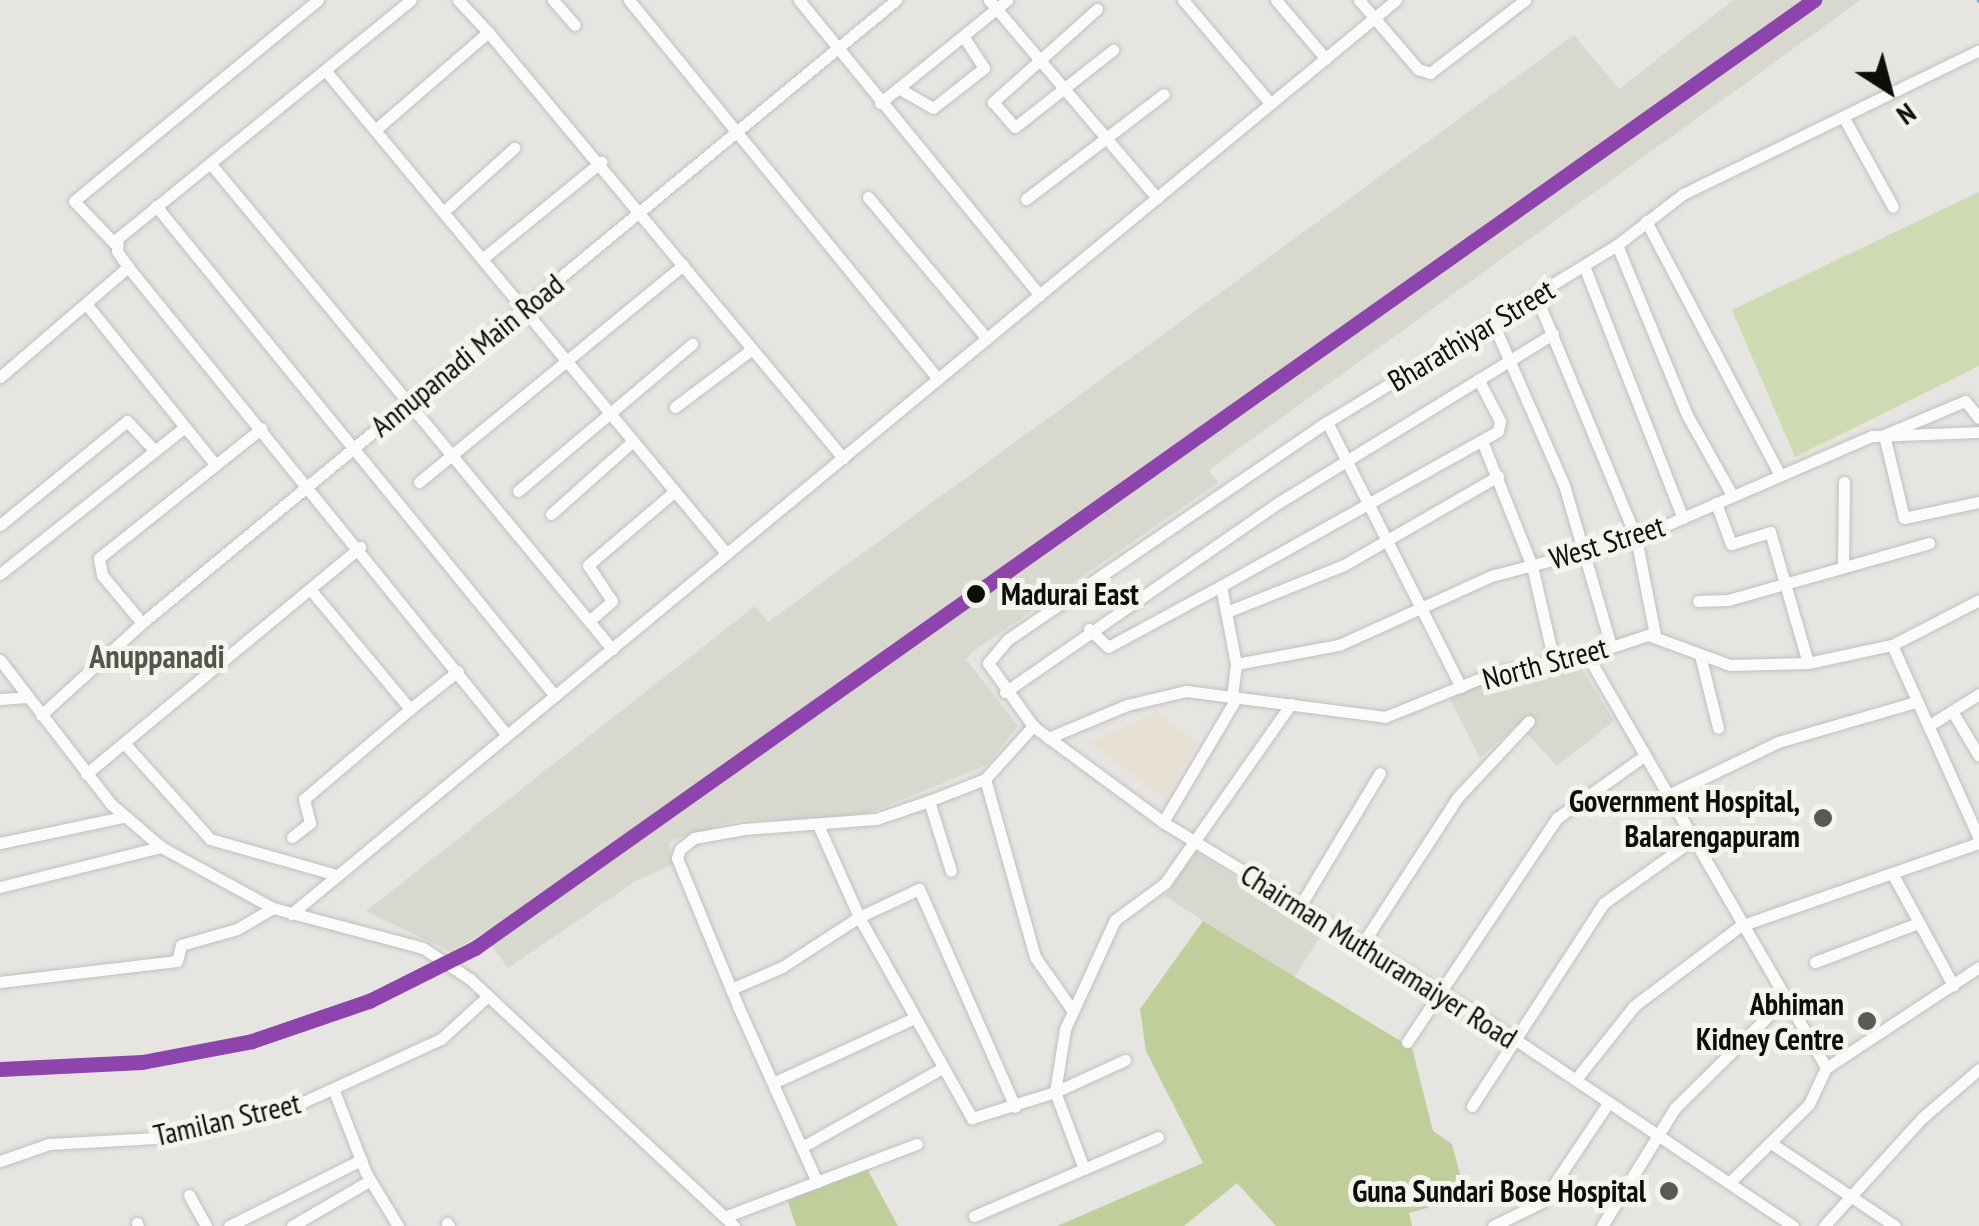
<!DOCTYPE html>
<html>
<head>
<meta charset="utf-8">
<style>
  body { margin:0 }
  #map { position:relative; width:1979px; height:1226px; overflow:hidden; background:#e6e5e2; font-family:"PT Sans Narrow",sans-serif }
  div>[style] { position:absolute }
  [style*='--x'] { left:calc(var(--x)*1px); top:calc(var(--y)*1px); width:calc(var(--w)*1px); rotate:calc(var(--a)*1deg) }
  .built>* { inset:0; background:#d9d8cf }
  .education>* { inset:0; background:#e7e0d3 }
  .green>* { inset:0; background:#cedab2 }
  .forest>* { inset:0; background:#c0ce9c }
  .stream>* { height:2.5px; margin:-1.25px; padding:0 1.25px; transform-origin:1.25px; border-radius:1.25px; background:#80aedb }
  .roads { filter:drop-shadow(0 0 2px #c0bfbd) drop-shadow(0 0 2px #c0bfbd) }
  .minor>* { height:11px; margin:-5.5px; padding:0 5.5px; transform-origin:5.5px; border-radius:5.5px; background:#fbfbfb }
  .rail-1>* { height:15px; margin:-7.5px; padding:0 7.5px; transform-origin:7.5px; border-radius:7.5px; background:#8e44ad }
  .dots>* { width:28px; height:28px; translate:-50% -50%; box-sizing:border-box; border:5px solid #f5f4ed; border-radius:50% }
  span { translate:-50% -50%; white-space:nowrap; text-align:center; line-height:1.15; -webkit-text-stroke:10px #f5f4ed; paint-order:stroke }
  .street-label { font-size:30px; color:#0d0d0a }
  .stop-label { font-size:30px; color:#0d0d0a; font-weight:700 }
  .left { translate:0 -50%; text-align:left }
  .poi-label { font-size:30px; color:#0d0d0a; font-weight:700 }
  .right { translate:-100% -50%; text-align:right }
  .neighbourhood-label { font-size:32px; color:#56544f; font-weight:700 }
  .north { position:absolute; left:1839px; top:40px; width:100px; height:100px; -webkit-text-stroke:8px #f5f4ed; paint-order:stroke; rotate:144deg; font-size:28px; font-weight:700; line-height:40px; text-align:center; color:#0d0d0a }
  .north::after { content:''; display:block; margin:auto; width:35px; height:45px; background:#0d0d0a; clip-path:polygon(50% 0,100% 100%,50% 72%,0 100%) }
</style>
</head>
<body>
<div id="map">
  <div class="built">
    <i style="clip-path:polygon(1733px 0,1861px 0,1209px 470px,1218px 483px,972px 652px,966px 659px,1018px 726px,987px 765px,872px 812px,821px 820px,737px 820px,675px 839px,669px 844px,673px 864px,636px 881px,508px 968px,483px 933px,451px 952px,366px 911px,755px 606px,768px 622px,1574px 35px,1619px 89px)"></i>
    <i style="clip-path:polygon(1576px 659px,1614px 721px,1557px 766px,1518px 724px,1480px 758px,1449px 697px,1504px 674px)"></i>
    <i style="clip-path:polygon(1195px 851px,1322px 934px,1293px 979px,1165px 896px)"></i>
  </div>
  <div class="education">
    <i style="clip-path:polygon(1156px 712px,1198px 743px,1165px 799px,1090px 743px)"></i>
  </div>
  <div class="green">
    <i style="clip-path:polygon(1979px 192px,1979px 366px,1795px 457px,1732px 310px)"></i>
  </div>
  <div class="forest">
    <i style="clip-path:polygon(1203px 921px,1412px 1048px,1433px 1131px,1452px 1144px,1466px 1197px,1409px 1213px,1412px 1226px,1276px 1226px,1237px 1183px,1184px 1226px,1057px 1226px,1203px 1163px,1146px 1051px,1140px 1009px)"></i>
    <i style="clip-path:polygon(865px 1165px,898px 1226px,796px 1226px,786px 1196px)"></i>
  </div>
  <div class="stream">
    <i style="--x:1978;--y:0;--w:1;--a:45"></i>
  </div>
  <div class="roads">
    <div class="minor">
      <i style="--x:458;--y:0;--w:44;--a:46.8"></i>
      <i style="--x:553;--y:0;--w:33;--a:49"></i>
      <i style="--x:629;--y:0;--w:489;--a:50.8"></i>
      <i style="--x:799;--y:0;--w:381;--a:50.8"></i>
      <i style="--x:989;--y:0;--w:260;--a:49.7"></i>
      <i style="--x:1183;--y:0;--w:135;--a:49.8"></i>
      <i style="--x:1276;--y:0;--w:77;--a:49.7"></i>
      <i style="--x:1359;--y:0;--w:91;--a:49.5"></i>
      <i style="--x:1418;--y:69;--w:13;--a:18"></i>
      <i style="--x:1430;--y:73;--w:120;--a:-37.5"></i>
      <i style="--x:1097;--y:9;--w:140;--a:138.2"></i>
      <i style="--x:993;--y:102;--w:33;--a:49"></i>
      <i style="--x:1015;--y:127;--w:125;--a:-38.2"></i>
      <i style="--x:325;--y:70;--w:629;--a:50.29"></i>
      <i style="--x:898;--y:88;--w:40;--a:29.7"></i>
      <i style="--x:933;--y:108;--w:65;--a:-38.1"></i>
      <i style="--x:984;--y:68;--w:38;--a:-123"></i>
      <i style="--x:880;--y:103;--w:164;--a:-39"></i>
      <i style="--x:1845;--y:120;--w:99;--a:61.1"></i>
      <i style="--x:375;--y:130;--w:150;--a:-40.9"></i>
      <i style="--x:488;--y:32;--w:555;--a:50.19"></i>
      <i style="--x:210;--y:163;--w:631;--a:50.4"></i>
      <i style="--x:868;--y:197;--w:185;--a:50"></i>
      <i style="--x:1026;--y:199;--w:173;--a:-37.3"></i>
      <i style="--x:156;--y:206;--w:632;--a:50.84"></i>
      <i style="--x:443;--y:212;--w:96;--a:-42"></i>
      <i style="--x:1646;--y:221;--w:285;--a:62.2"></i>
      <i style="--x:115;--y:244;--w:59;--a:-133.6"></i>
      <i style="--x:74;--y:201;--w:316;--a:-39.5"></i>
      <i style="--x:1617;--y:245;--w:184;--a:67.6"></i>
      <i style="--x:1687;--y:415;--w:92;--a:60.6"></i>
      <i style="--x:482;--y:259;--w:154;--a:-39.2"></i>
      <i style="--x:1584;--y:266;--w:271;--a:68.6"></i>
      <i style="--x:128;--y:267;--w:602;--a:51"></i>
      <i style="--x:1536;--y:296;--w:262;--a:67.5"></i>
      <i style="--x:1636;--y:538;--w:99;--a:78.9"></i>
      <i style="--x:87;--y:305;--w:204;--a:51.2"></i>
      <i style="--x:1492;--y:321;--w:179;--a:66.3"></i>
      <i style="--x:1564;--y:485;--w:168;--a:73.7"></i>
      <i style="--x:0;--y:377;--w:169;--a:-40.7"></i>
      <i style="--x:128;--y:267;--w:19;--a:-125"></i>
      <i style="--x:117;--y:251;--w:13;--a:-86"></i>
      <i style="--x:118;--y:238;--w:377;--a:-39.1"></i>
      <i style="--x:675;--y:407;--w:95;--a:-36.9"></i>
      <i style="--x:1979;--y:418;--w:22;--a:-129"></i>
      <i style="--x:1965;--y:401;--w:88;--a:157.2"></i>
      <i style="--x:1884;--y:435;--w:85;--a:76.5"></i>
      <i style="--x:1904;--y:518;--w:77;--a:-12"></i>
      <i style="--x:1327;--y:422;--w:297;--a:63.2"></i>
      <i style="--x:1482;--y:441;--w:135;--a:68.2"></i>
      <i style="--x:1532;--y:566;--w:98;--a:77"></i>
      <i style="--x:419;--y:482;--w:342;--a:-39.4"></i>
      <i style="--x:518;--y:491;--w:228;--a:-40.2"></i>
      <i style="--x:1716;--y:503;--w:44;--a:69.9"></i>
      <i style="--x:1731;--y:544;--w:41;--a:-17.1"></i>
      <i style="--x:1770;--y:532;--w:136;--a:73.8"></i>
      <i style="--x:551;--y:514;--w:110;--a:-41.7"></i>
      <i style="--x:0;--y:525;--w:164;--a:-39.3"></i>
      <i style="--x:127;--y:421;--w:41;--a:47"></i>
      <i style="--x:1843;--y:567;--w:85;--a:-89.3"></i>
      <i style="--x:0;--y:574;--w:236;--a:-38.5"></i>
      <i style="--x:1698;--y:601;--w:30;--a:-2"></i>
      <i style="--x:1728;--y:600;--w:209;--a:-15.8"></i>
      <i style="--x:1229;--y:611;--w:124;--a:-21.8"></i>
      <i style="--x:1344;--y:565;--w:178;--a:-30"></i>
      <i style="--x:589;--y:621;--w:30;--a:-41"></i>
      <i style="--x:612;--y:601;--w:43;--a:-123.7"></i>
      <i style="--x:588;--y:565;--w:114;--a:-40.4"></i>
      <i style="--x:142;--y:623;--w:62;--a:-129.8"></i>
      <i style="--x:102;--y:575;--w:17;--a:-100"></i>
      <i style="--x:99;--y:558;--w:208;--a:-38.6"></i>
      <i style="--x:1089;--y:629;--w:26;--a:43"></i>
      <i style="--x:1108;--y:647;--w:128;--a:-28.4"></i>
      <i style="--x:1892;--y:645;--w:213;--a:65.8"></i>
      <i style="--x:1587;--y:655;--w:477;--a:59.9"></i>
      <i style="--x:1700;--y:655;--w:75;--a:76.1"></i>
      <i style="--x:0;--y:660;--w:182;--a:52.4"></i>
      <i style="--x:111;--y:804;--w:66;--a:40.7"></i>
      <i style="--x:161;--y:847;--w:128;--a:28.6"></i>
      <i style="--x:273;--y:908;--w:155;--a:14.9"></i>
      <i style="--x:423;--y:948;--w:56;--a:33.4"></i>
      <i style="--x:470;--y:979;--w:362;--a:43.1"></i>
      <i style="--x:1236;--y:664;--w:105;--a:-10.5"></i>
      <i style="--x:1339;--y:645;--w:167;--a:-24.4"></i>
      <i style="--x:1491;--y:576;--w:150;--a:-14.7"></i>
      <i style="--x:1636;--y:538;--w:257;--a:-23.4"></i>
      <i style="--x:1872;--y:436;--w:107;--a:-2.1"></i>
      <i style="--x:1005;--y:692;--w:332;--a:-34.7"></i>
      <i style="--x:1278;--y:503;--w:323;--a:-31.6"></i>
      <i style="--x:1232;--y:697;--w:33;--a:-83"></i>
      <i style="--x:1236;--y:664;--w:79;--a:-100.9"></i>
      <i style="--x:1221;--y:586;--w:317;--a:-29.2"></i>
      <i style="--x:1498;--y:431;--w:10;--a:-79"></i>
      <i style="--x:1500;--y:421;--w:47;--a:-117.6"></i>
      <i style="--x:0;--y:699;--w:27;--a:-4"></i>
      <i style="--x:410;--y:709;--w:61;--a:-38.4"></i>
      <i style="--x:1952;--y:711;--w:52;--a:59"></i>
      <i style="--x:41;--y:715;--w:137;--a:-42.3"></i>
      <i style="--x:142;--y:623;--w:978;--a:-39.57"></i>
      <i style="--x:1928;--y:726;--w:60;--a:-32.1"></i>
      <i style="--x:1048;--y:738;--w:86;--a:-22.7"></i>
      <i style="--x:1127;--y:705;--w:61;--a:-13.3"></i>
      <i style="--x:1186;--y:691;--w:201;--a:7.4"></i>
      <i style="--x:1385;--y:717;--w:120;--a:-22.1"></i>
      <i style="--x:1496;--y:672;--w:93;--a:-10.6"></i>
      <i style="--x:1587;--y:655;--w:64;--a:-18.2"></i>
      <i style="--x:1648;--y:635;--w:87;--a:20.1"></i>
      <i style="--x:1730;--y:665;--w:78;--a:-1.5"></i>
      <i style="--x:1808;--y:663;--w:86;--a:-12.1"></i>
      <i style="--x:1892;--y:645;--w:98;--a:-27.3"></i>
      <i style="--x:124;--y:743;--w:129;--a:48.1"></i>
      <i style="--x:210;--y:839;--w:128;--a:15.9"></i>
      <i style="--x:86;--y:774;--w:356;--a:-39.6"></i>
      <i style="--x:985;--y:779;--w:185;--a:74.3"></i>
      <i style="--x:1035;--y:957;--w:66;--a:54.9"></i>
      <i style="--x:1666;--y:796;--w:124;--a:-25.7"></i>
      <i style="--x:1778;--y:742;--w:144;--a:-16.2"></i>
      <i style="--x:929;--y:801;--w:73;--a:72.6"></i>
      <i style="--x:1163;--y:822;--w:145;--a:-59.4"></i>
      <i style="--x:819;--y:827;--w:98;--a:66"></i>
      <i style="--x:859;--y:917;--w:231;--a:60.7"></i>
      <i style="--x:972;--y:1118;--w:87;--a:-17.4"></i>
      <i style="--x:1055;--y:1092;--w:77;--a:-24.6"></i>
      <i style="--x:292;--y:837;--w:23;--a:-38"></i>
      <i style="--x:310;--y:823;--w:25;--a:-104"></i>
      <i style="--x:304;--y:799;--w:139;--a:-40.3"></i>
      <i style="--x:410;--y:709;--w:156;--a:-129.8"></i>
      <i style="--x:0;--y:843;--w:125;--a:-12"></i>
      <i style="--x:1892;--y:873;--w:128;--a:61.4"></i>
      <i style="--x:0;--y:887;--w:166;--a:-14"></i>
      <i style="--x:1300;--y:906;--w:155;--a:-59"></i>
      <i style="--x:291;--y:914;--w:1434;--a:-39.6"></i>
      <i style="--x:1363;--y:943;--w:173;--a:-57"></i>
      <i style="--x:1457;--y:798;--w:105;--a:-46.9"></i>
      <i style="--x:1815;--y:962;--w:110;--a:-20.7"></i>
      <i style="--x:0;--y:982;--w:178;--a:-6.8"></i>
      <i style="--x:177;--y:961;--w:16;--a:-76"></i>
      <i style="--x:181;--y:945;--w:58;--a:-15.9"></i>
      <i style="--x:237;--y:929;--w:42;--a:-30.3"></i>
      <i style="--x:731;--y:989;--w:56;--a:-23.3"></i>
      <i style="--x:782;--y:967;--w:92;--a:-33"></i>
      <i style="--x:859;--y:917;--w:66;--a:-25"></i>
      <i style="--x:919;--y:889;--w:238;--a:66.2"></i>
      <i style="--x:1407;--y:1042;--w:270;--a:-56.2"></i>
      <i style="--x:1557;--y:818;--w:107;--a:-35.5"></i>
      <i style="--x:1576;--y:1079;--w:93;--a:-51.5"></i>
      <i style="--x:1634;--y:1006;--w:133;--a:-37"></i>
      <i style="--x:1740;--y:926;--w:253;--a:-19.2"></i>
      <i style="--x:773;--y:1083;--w:155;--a:-24.7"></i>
      <i style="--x:334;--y:1091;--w:88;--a:68.7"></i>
      <i style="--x:366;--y:1173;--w:62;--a:58.9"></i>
      <i style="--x:1472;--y:1106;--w:242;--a:-57"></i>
      <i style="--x:1604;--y:903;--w:107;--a:-35.5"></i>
      <i style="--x:1771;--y:1143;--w:149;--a:33.8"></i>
      <i style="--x:802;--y:1147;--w:161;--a:-29.4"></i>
      <i style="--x:0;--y:1161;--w:52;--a:-19.1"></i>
      <i style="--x:49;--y:1144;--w:107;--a:-3.2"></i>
      <i style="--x:156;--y:1138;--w:135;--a:-12.4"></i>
      <i style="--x:288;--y:1109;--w:168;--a:-24.6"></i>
      <i style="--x:441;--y:1039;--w:64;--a:-42.5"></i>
      <i style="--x:1084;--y:1169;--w:82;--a:-110.6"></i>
      <i style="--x:1055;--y:1092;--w:64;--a:-81"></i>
      <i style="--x:1065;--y:1029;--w:120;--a:-65.4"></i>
      <i style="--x:1115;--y:920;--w:62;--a:-36.5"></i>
      <i style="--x:1165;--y:883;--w:219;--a:-54.9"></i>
      <i style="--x:817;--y:1182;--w:193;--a:-114.2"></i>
      <i style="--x:738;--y:1006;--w:160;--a:-112.4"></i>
      <i style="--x:677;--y:858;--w:9;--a:-72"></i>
      <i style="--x:680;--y:849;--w:18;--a:-38"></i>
      <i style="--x:694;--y:838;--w:51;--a:-10.2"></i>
      <i style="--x:744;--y:829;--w:132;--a:-4.3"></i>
      <i style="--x:876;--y:819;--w:56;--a:-18.8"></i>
      <i style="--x:929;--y:801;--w:60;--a:-21.4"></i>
      <i style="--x:985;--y:779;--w:72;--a:-47.8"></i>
      <i style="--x:1729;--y:1183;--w:112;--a:-44.6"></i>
      <i style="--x:1809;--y:1104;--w:40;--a:-65"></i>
      <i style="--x:1826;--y:1068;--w:183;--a:-33.4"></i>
      <i style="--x:189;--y:1195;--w:35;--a:61"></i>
      <i style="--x:727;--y:1216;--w:203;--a:-20.8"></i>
      <i style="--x:974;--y:1216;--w:200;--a:-23.2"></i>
      <i style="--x:137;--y:1223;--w:3;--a:72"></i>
      <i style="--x:447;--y:1223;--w:4;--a:56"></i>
      <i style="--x:229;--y:1226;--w:148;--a:-26.6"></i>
      <i style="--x:292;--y:1226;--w:89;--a:-30.3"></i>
      <i style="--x:1493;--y:1226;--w:55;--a:-26.1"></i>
      <i style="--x:1542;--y:1202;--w:120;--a:-56.2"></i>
      <i style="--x:1602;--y:1226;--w:139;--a:-58.3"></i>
      <i style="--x:1675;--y:1108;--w:152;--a:-44.7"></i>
      <i style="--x:1793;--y:1226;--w:384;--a:-146.1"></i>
      <i style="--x:1474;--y:1012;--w:364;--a:-148.6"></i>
      <i style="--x:1163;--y:822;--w:162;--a:-143.6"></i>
      <i style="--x:1033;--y:726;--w:77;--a:-125.5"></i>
      <i style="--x:988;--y:663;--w:30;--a:-50"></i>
      <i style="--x:1007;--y:640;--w:387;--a:-34.3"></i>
      <i style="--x:1327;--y:422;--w:340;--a:-31.4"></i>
      <i style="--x:1617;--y:245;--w:83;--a:-37.7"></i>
      <i style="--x:1683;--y:194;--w:329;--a:-25.9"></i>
      <i style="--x:1824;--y:1226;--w:146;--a:-47.8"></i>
      <i style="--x:1922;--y:1118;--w:75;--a:-40.7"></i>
    </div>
  </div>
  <div class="rail-1">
    <i style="--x:0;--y:1069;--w:142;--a:-2.8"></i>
    <i style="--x:142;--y:1062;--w:112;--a:-10.8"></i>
    <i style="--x:252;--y:1041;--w:124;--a:-18.9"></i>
    <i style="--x:369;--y:1001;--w:119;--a:-26.6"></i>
    <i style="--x:475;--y:948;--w:1641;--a:-35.3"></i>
  </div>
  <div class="dots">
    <i style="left:976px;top:594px;background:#0d0d0a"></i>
    <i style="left:1823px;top:818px;background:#595956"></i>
    <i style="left:1867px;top:1021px;background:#595956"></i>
    <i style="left:1669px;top:1191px;background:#595956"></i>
  </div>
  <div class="street-label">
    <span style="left:1471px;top:335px;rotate:-31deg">Bharathiyar Street</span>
    <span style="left:467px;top:355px;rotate:-39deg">Annupanadi Main Road</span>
    <span style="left:1607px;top:542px;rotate:-17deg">West Street</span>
    <span style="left:1545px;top:663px;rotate:-15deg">North Street</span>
    <span style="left:1379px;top:956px;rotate:32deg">Chairman Muthuramaiyer Road</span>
    <span style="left:227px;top:1119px;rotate:-13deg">Tamilan Street</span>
  </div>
  <div class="stop-label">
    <span class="left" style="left:1001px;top:594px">Madurai East</span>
  </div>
  <div class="poi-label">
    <span class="right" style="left:1800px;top:818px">Government Hospital,<br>Balarengapuram</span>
    <span class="right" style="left:1844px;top:1021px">Abhiman<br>Kidney Centre</span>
    <span class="right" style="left:1646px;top:1191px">Guna Sundari Bose Hospital</span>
  </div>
  <div class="neighbourhood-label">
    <span style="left:157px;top:656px">Anuppanadi</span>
  </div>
  <div class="north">N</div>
</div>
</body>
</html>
